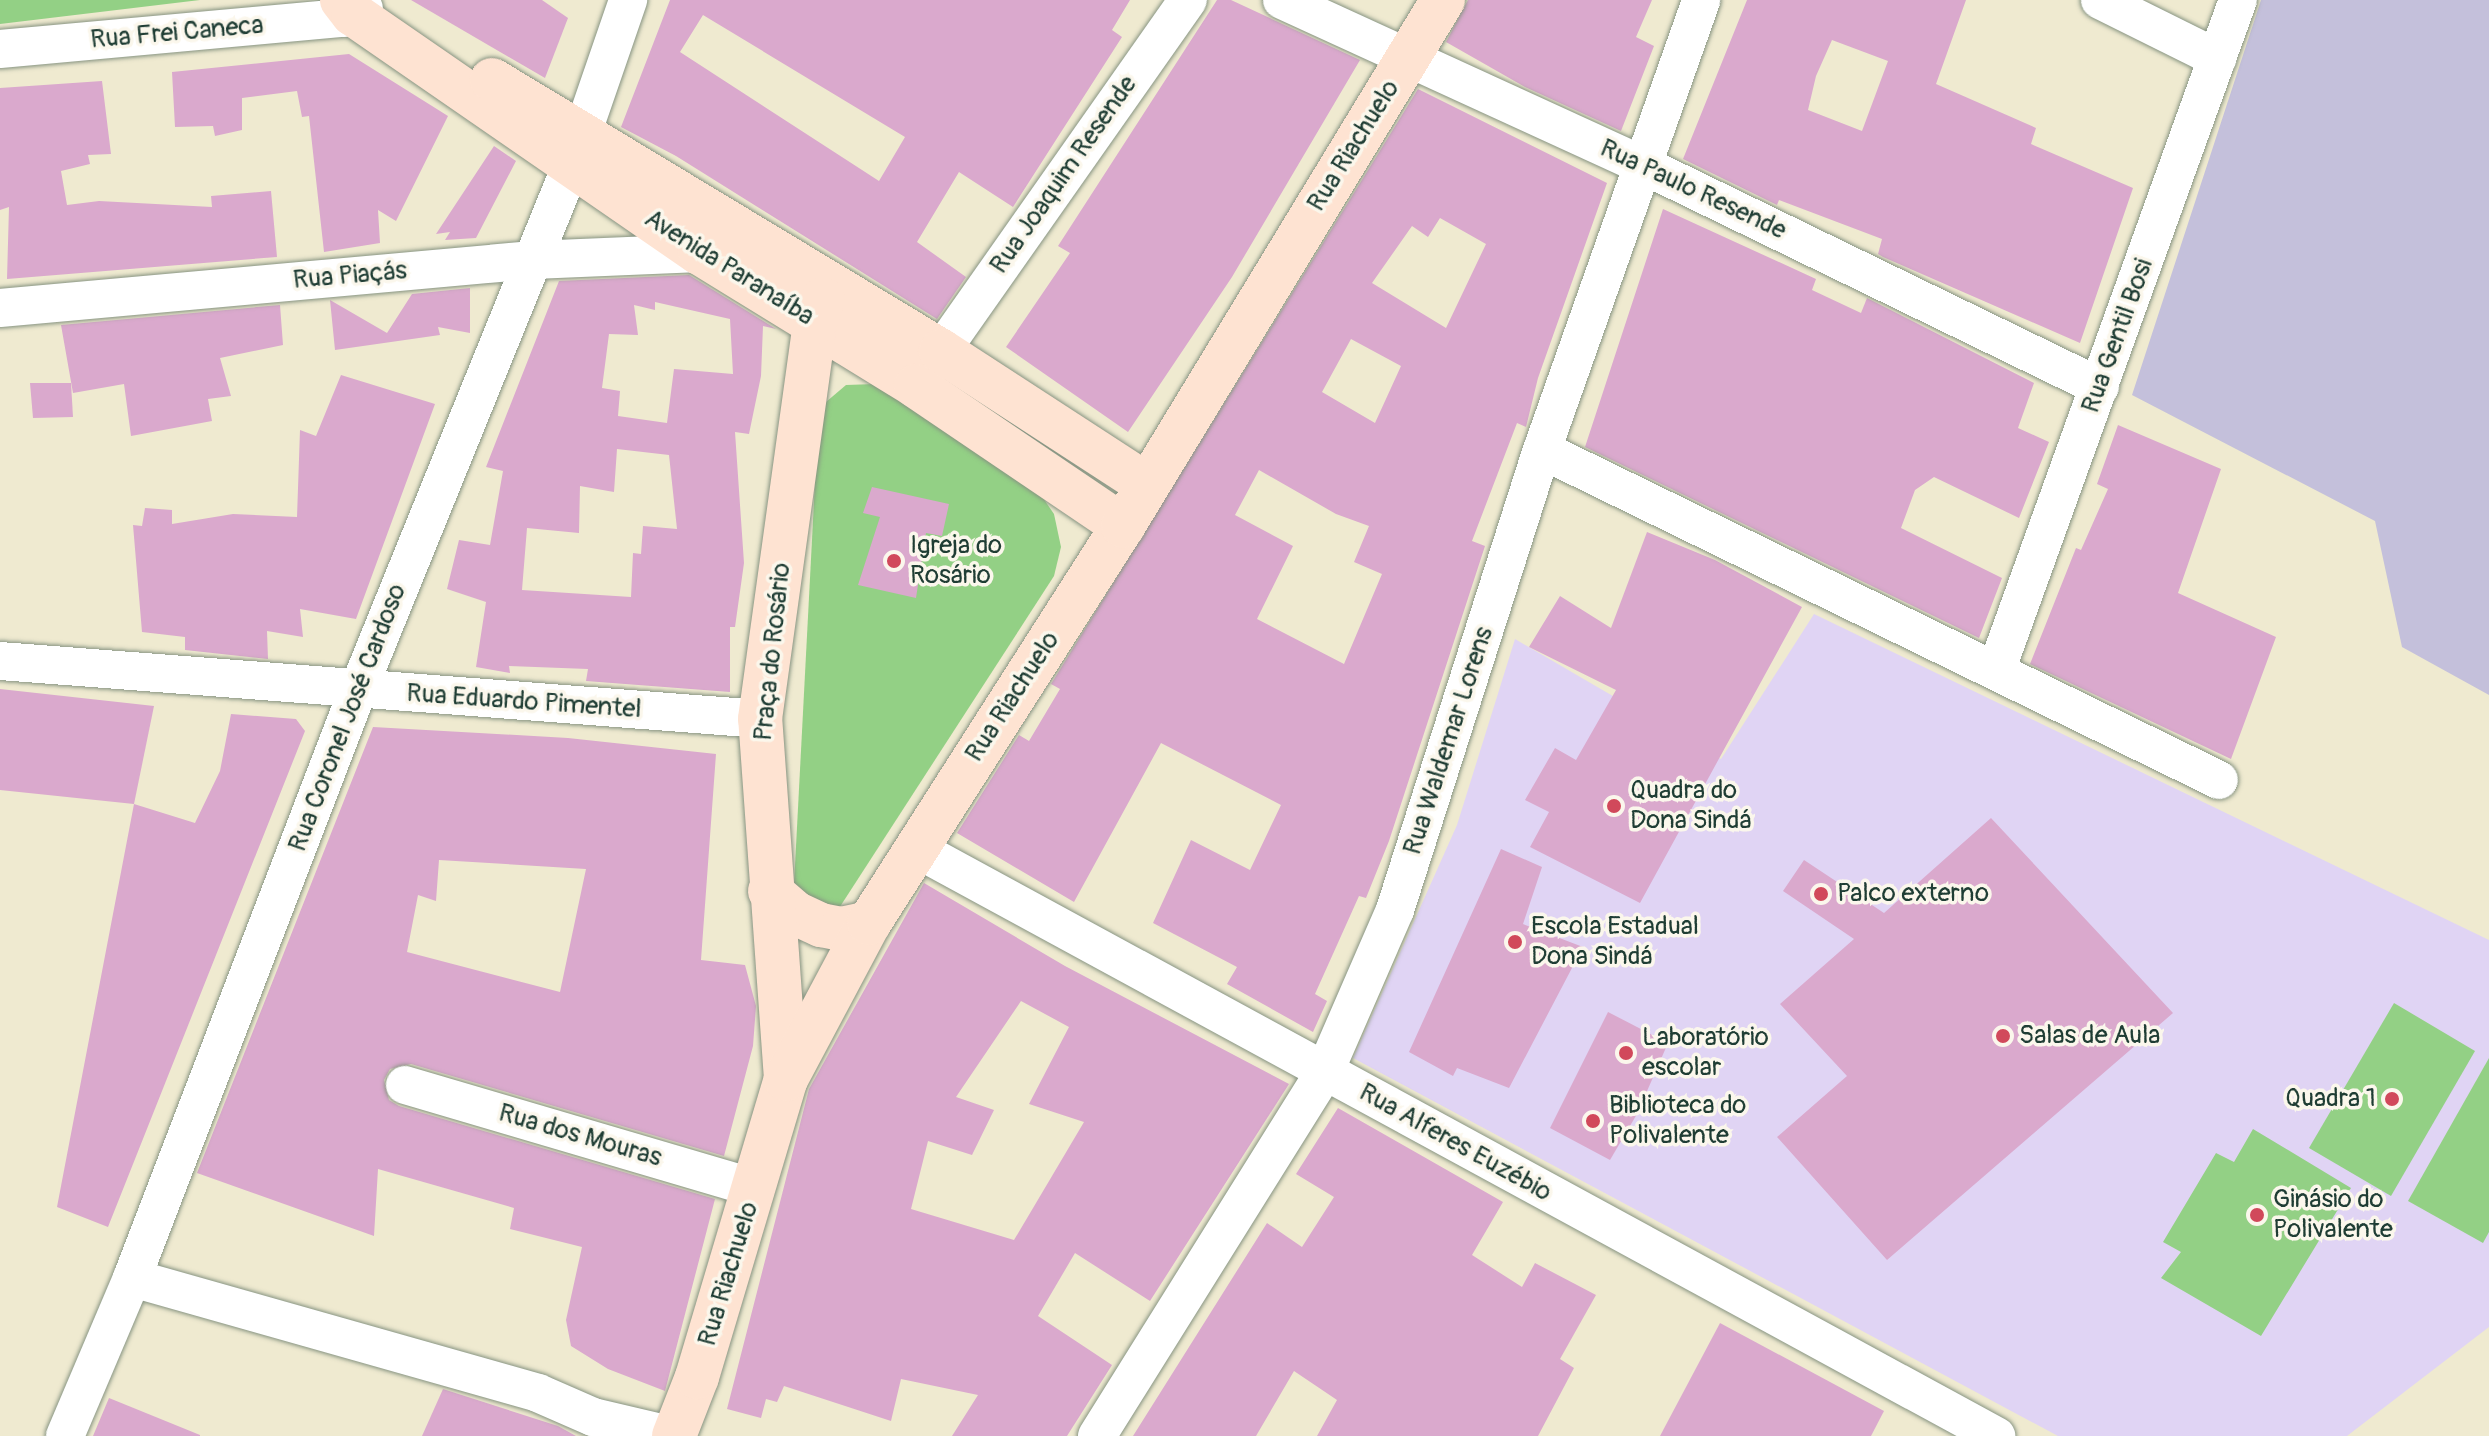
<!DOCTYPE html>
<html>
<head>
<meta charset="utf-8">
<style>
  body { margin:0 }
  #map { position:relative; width:2489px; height:1436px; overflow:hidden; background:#efead0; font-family:Pangolin,sans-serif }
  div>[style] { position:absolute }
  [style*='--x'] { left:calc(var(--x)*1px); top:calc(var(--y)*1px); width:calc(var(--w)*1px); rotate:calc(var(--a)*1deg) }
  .built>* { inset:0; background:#e0d4f4 }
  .industrial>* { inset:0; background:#c4c0db }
  .green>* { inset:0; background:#93d085 }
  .building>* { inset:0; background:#daa9cd }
  .roads { filter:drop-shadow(0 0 2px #879482) drop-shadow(0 0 2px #879482) }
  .street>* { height:38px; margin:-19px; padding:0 19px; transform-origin:19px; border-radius:19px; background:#fff }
  .secondary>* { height:44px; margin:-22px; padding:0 22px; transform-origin:22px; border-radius:22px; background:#fee3d2 }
  .dots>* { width:22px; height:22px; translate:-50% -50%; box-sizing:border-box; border:4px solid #fbf7ec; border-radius:50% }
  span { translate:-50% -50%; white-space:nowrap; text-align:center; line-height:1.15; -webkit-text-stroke:7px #fbf7ec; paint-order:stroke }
  .street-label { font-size:26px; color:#1f3d34 }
  .poi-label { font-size:26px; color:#1f3d34 }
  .left { translate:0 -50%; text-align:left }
  .right { translate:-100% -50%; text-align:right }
</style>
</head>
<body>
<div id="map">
  <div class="built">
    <i style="clip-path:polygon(1814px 614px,2489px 940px,2489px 1327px,2347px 1436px,2058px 1436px,1353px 1058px,1457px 825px,1515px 639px,1721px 759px)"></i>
  </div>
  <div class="industrial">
    <i style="clip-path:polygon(2261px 0,2489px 0,2489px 695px,2402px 647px,2375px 521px,2132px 395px)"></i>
  </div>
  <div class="green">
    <i style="clip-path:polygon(0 0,200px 0,0 24px)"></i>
    <i style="clip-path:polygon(875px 384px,1041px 495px,1054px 514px,1061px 547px,1054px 576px,834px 916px,793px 904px,817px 444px,826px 402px,846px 385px)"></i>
    <i style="clip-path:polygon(2394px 1003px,2475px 1051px,2391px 1196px,2309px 1148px)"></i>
    <i style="clip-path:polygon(2489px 1058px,2489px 1232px,2483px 1243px,2408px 1201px)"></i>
    <i style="clip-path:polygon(2253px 1129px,2351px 1188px,2261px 1336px,2161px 1278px,2181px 1252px,2163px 1242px,2216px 1153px,2234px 1162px)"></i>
  </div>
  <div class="building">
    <i style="clip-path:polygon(411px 0,542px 0,568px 18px,545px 78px)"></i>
    <i style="clip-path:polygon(evenodd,670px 0,1130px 0,1112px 30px,1122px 37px,1013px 207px,959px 172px,917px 242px,966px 277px,937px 319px,676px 156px,621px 127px,670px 0,703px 15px,905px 137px,879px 181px,680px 52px,703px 15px)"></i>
    <i style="clip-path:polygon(1217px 0,1231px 0,1360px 60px,1232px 277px,1128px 432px,1006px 347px,1070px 253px,1058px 246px)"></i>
    <i style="clip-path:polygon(1468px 0,1652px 0,1636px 37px,1654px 46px,1621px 131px,1525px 87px,1446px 42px)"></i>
    <i style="clip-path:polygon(evenodd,1747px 0,1966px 0,1936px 84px,2036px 128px,2031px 144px,2133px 188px,2080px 343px,1883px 257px,1878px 254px,1882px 239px,1779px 200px,1777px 205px,1683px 159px,1747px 0,1832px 40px,1888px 61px,1862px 131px,1808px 110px,1816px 76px,1832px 40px)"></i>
    <i style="clip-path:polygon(349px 54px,448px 116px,396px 221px,378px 210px,380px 243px,324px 252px,309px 116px,302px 117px,297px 91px,242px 98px,242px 130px,215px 136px,213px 126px,175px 127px,172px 72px)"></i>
    <i style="clip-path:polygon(102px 81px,111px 154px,88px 155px,90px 164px,61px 171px,67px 205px,99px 201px,212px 207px,211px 196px,271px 191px,277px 257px,7px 279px,9px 207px,0 210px,0 88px)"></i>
    <i style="clip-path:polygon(evenodd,1418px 89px,1607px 183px,1538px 378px,1526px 427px,1517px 423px,1472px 541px,1485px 546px,1389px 841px,1366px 898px,1359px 896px,1315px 994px,1327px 1001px,1313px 1032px,1227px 984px,1237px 967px,1153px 923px,1191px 840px,1250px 870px,1281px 805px,1161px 743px,1074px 902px,957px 833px,1019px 735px,1029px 741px,1060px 689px,1051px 684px,1418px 89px,1440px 218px,1486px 244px,1446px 328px,1372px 283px,1412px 226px,1428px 237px,1440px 218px,1418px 89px,1351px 339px,1401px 366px,1375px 423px,1322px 392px,1351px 339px,1418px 89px,1259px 470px,1336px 514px,1369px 526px,1354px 562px,1382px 574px,1344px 664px,1257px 619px,1293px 546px,1235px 515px,1259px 470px)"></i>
    <i style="clip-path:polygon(494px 146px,516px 161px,476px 238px,445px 240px,450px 232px,436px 234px)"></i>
    <i style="clip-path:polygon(1663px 209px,1816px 279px,1812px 290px,1861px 313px,1867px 298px,2034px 383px,2018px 428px,2049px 442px,2019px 518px,1934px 477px,1915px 490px,1901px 528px,2002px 578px,1979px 638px,1585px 447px)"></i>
    <i style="clip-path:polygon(evenodd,689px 275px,776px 329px,763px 326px,761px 376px,749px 434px,735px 432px,744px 563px,735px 627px,730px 627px,730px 692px,586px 681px,588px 669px,509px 666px,510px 673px,476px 667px,486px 602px,447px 589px,459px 540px,490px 545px,503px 471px,486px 467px,559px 281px,689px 275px,655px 302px,730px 319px,733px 374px,674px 369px,667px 423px,618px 416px,620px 391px,602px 388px,609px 334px,638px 335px,634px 305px,655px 310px,655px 302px,689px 275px,617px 449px,669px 455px,677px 529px,643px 526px,641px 554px,633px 553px,631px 597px,522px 590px,527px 528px,579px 533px,580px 486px,614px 492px,617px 449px)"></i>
    <i style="clip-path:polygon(470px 288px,470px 333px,438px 327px,440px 335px,335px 350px,330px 300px,387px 333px,412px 294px)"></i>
    <i style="clip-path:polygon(280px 305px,283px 345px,220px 358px,231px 396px,208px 399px,212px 421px,131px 436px,124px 384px,73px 393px,61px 325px)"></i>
    <i style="clip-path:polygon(341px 375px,435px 404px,356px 619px,300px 609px,303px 637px,267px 631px,268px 659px,185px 650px,185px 637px,142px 632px,133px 525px,142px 526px,145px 508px,172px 510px,172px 524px,233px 514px,297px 517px,300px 430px,316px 436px)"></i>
    <i style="clip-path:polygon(30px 383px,71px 383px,73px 417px,33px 418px)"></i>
    <i style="clip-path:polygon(2118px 425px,2221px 469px,2178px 593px,2276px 637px,2231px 759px,2030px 664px,2076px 548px,2081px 550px,2108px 489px,2097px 484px)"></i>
    <i style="clip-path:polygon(872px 487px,949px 504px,942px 536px,926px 533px,916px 598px,858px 585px,880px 517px,863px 513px)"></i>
    <i style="clip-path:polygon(1647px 532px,1715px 560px,1802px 607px,1640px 903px,1530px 847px,1549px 812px,1525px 800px,1555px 748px,1576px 760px,1616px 690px,1529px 647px,1560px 596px,1611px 628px)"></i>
    <i style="clip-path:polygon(0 689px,154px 706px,134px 804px,0 790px)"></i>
    <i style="clip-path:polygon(231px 714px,296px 719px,305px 731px,108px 1227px,57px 1207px,134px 804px,195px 823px,220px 771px)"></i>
    <i style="clip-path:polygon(evenodd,373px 727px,568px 738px,716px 754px,701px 960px,745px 965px,756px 1006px,753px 1046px,724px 1156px,411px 1064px,390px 1069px,384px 1080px,389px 1100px,399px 1106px,715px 1199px,665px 1391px,608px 1369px,571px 1346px,566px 1320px,582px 1247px,510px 1229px,514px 1208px,378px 1169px,374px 1236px,197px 1173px,373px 727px,439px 860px,586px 869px,560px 992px,407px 952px,418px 895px,436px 901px,439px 860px)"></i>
    <i style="clip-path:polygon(1991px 818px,2173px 1013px,1887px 1260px,1777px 1137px,1847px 1076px,1780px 1004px,1854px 939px,1783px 891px,1804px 860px,1884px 913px)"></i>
    <i style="clip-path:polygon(1501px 849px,1542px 867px,1523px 924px,1583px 947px,1509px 1088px,1457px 1068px,1453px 1076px,1409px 1052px)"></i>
    <i style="clip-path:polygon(evenodd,924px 883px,1065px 966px,1289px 1084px,1150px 1301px,1075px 1253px,1038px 1316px,1112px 1365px,1067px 1436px,952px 1436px,978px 1395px,901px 1379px,891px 1421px,784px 1386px,777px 1402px,766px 1399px,761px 1418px,727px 1409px,809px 1089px,924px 883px,1021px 1001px,1069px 1027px,1029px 1104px,1084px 1122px,1014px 1240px,911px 1209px,928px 1141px,972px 1155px,994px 1110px,956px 1097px,1021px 1001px)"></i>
    <i style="clip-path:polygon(1608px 1012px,1668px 1043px,1637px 1114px,1610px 1160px,1550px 1128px)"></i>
    <i style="clip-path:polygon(1338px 1108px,1503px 1202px,1472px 1255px,1522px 1287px,1535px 1263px,1596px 1295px,1560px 1359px,1574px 1368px,1538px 1436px,1317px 1436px,1337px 1400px,1294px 1371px,1256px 1436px,1133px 1436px,1267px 1223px,1302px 1247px,1334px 1197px,1296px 1174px)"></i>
    <i style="clip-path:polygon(1720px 1323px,1884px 1411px,1871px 1436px,1660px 1436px)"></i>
    <i style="clip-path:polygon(443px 1389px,558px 1426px,576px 1436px,422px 1436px)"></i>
    <i style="clip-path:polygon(109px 1398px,200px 1435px,200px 1436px,93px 1436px)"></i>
  </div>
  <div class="roads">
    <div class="street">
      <i style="--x:1282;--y:0;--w:397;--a:24.6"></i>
      <i style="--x:1643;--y:165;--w:508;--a:25.91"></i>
      <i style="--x:2100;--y:0;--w:131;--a:26.4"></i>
      <i style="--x:0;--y:49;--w:344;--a:-5.2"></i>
      <i style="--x:343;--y:18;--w:23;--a:-25"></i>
      <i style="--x:0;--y:308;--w:535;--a:-5.15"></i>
      <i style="--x:533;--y:260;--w:167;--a:-2.4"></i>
      <i style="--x:925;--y:374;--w:457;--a:-54.9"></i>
      <i style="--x:1542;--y:450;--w:753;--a:25.99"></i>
      <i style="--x:0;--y:661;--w:762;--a:4.36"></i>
      <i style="--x:1996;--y:671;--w:713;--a:-70.17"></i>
      <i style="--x:915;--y:848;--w:1231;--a:28.54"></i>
      <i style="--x:405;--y:1085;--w:365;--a:16.4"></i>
      <i style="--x:132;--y:1278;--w:422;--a:15.8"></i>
      <i style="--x:538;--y:1393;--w:60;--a:23.6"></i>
      <i style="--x:593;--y:1417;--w:83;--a:13.2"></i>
      <i style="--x:65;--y:1436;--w:172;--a:-67"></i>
      <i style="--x:132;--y:1278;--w:630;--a:-68.98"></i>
      <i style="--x:358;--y:690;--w:566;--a:-67.88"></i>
      <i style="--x:571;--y:166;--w:176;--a:-71"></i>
      <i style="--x:1097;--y:1436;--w:430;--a:-58"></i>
      <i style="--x:1325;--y:1071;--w:176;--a:-66.5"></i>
      <i style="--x:1395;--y:910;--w:483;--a:-72.3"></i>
      <i style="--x:1542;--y:450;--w:477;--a:-70.5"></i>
    </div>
    <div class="secondary">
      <i style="--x:342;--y:0;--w:18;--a:52"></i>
      <i style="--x:353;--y:14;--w:421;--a:34.6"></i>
      <i style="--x:700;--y:253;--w:254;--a:31.6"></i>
      <i style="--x:916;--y:386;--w:250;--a:34.1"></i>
      <i style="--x:492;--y:80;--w:524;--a:31.11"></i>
      <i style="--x:941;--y:351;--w:244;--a:33"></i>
      <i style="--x:770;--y:891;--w:33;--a:41"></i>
      <i style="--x:795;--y:913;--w:29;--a:25"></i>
      <i style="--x:821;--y:925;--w:20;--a:11"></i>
      <i style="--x:841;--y:929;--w:29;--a:-12"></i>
      <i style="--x:786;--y:1079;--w:361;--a:-94.1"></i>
      <i style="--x:760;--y:719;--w:401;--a:-82.1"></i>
      <i style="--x:815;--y:322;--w:24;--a:-71"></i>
      <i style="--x:674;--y:1436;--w:63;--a:-68.7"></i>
      <i style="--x:697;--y:1377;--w:311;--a:-73.4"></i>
      <i style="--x:786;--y:1079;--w:177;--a:-62"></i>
      <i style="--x:869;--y:923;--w:471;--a:-57.4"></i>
      <i style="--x:1123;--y:526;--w:616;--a:-58.69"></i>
    </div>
  </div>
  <div class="dots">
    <i style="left:894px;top:561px;background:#d1495b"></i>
    <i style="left:1614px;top:806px;background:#d1495b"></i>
    <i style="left:1821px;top:894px;background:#d1495b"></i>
    <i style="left:1515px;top:942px;background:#d1495b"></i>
    <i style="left:2003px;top:1036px;background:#d1495b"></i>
    <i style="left:1626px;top:1053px;background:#d1495b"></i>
    <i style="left:2392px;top:1099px;background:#d1495b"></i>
    <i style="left:1593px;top:1121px;background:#d1495b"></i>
    <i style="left:2257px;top:1215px;background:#d1495b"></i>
  </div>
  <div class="street-label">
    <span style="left:177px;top:33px;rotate:-5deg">Rua Frei Caneca</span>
    <span style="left:1354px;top:146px;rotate:-58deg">Rua Riachuelo</span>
    <span style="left:1064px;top:175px;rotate:-55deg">Rua Joaquim Resende</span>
    <span style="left:1693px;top:190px;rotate:25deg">Rua Paulo Resende</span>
    <span style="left:729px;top:268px;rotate:32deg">Avenida Paranaíba</span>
    <span style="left:350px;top:276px;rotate:-5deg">Rua Piaçás</span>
    <span style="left:2118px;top:336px;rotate:-70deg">Rua Gentil Bosi</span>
    <span style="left:773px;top:652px;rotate:-84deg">Praça do Rosário</span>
    <span style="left:1013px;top:697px;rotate:-57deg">Rua Riachuelo</span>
    <span style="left:524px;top:702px;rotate:4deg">Rua Eduardo Pimentel</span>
    <span style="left:348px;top:718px;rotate:-69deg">Rua Coronel José Cardoso</span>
    <span style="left:1449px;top:741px;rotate:-72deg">Rua Waldemar Lorens</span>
    <span style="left:580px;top:1136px;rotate:16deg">Rua dos Mouras</span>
    <span style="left:1455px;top:1143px;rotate:29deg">Rua Alferes Euzébio</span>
    <span style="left:729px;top:1274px;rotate:-73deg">Rua Riachuelo</span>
  </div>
  <div class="poi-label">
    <span class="left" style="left:910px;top:561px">Igreja do<br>Rosário</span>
    <span class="left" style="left:1630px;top:806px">Quadra do<br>Dona Sindá</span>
    <span class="left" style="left:1837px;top:894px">Palco externo</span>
    <span class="left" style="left:1531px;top:942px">Escola Estadual<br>Dona Sindá</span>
    <span class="left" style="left:2019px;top:1036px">Salas de Aula</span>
    <span class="left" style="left:1642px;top:1053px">Laboratório<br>escolar</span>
    <span class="right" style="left:2376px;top:1099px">Quadra 1</span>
    <span class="left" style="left:1609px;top:1121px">Biblioteca do<br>Polivalente</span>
    <span class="left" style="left:2273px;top:1215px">Ginásio do<br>Polivalente</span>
  </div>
</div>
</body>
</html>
